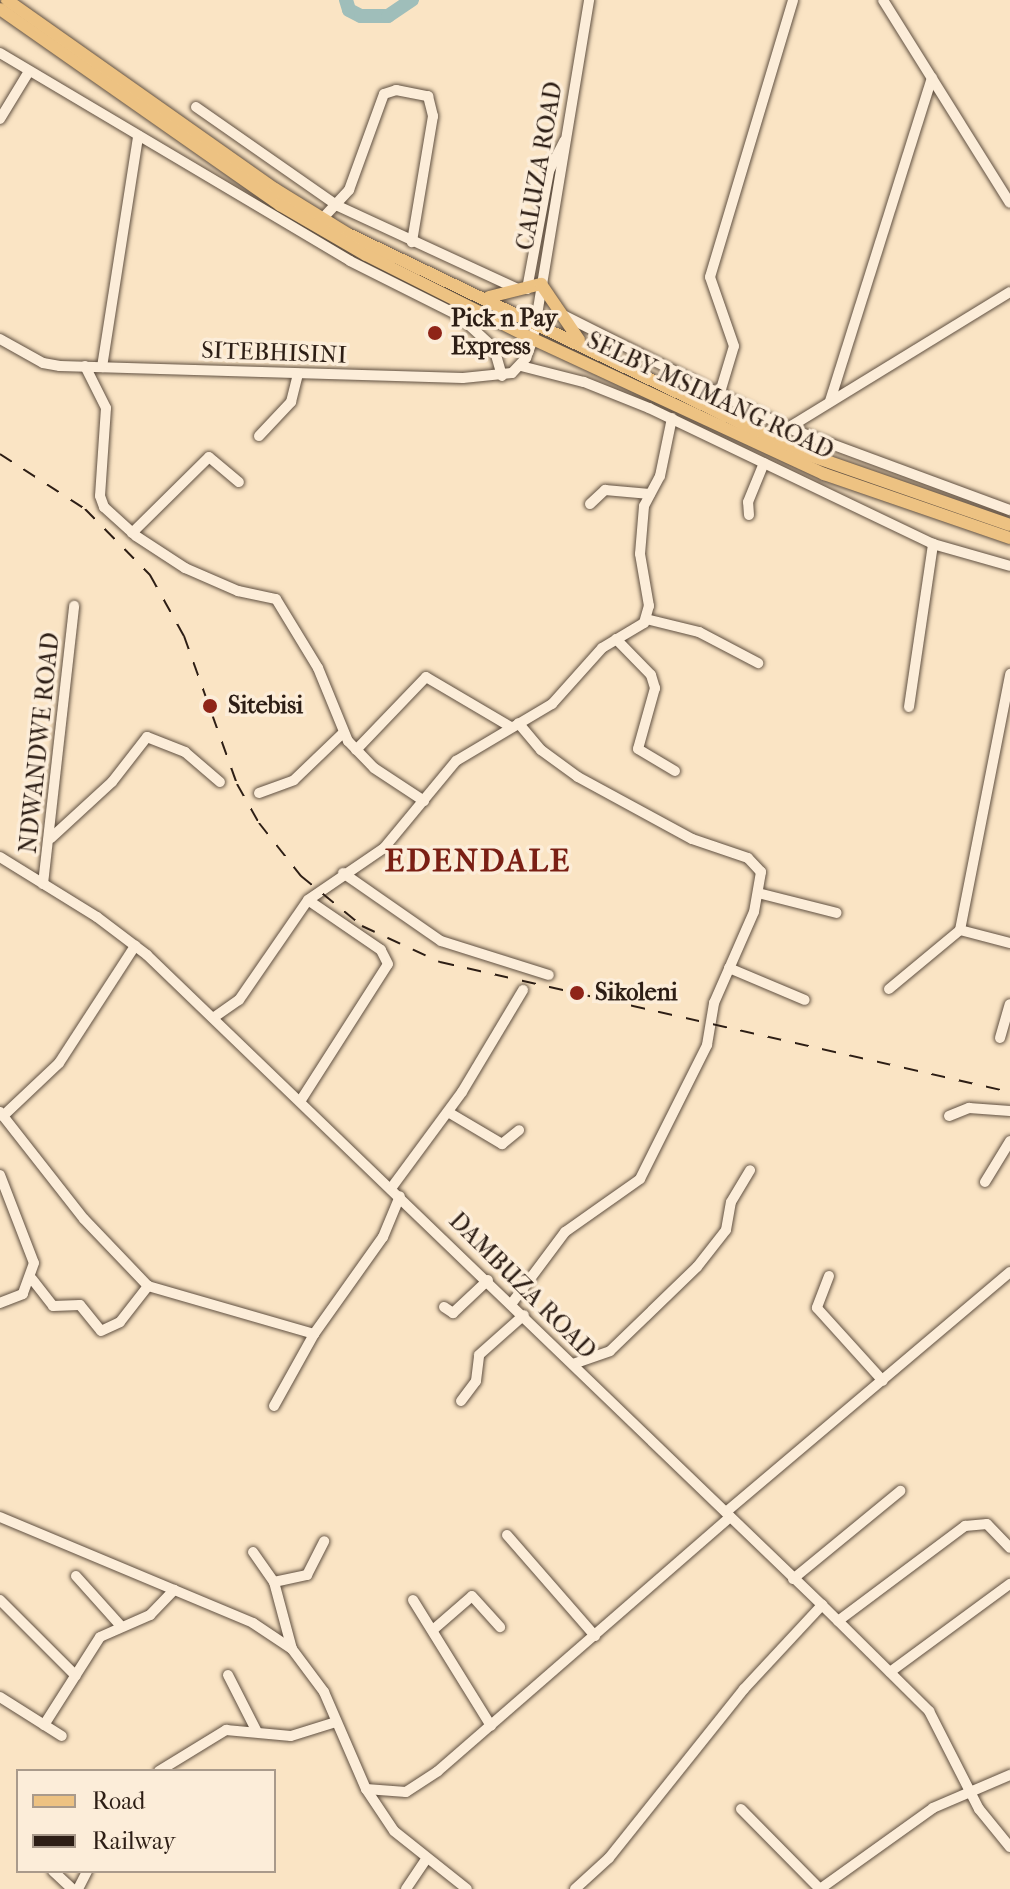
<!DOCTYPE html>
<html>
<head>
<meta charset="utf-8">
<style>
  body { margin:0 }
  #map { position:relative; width:1010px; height:1889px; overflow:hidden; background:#fae4c4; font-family:"IM FELL French Canon",serif }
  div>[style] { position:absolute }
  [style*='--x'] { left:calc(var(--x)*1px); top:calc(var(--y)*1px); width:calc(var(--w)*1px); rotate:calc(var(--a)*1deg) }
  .river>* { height:14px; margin:-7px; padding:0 7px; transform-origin:7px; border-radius:7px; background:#9fbeba }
  .roads { filter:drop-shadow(0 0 2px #605041) drop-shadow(0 0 2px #605041) }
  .minor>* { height:10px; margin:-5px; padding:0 5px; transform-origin:5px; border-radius:5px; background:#fcedd9 }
  .major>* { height:12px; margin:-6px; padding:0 6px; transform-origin:6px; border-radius:6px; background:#edc282 }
  .rail>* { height:2px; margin-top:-1px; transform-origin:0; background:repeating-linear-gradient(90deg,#2d1e15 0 14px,transparent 0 28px) }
  .dots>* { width:22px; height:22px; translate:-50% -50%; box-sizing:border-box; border:4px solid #fcedd9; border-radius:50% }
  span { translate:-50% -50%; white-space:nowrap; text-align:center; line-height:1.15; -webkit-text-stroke:7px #fcedd9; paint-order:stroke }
  .street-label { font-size:24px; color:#2d1e15 }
  .poi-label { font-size:24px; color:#2d1e15; font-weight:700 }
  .left { translate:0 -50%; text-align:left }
  .district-label { font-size:32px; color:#7a1f14; font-weight:700; letter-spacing:2px }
  .legend { position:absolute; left:16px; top:1769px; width:260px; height:104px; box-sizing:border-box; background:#fcedd9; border:2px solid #a99a8b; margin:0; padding:10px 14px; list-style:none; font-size:24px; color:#2d1e15 }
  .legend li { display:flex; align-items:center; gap:16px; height:40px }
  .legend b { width:40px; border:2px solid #a99a8b }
</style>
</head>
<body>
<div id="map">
  <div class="river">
    <i style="--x:346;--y:0;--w:10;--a:73"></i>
    <i style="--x:349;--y:10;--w:13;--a:27"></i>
    <i style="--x:361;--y:16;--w:27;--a:0"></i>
    <i style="--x:388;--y:16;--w:29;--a:-34"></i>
  </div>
  <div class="roads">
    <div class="minor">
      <i style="--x:883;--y:0;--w:239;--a:58"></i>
      <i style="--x:0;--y:53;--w:407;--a:30.7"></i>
      <i style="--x:350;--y:261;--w:121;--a:26.6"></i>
      <i style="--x:458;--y:315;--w:12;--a:-48"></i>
      <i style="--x:196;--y:107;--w:173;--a:34.9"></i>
      <i style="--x:338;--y:206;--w:200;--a:24.8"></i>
      <i style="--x:0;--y:119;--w:54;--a:-58.7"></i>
      <i style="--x:322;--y:219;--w:40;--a:-47"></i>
      <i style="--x:349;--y:190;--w:102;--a:-70"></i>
      <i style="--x:384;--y:94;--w:13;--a:-18"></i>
      <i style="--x:396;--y:90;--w:33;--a:11"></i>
      <i style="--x:428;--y:96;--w:21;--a:76"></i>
      <i style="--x:433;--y:116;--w:128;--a:99.5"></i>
      <i style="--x:527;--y:289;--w:120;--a:-79.4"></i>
      <i style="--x:549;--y:171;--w:34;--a:-63"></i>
      <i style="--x:559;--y:313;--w:256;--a:26.7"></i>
      <i style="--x:788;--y:428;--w:237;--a:20.3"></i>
      <i style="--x:458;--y:315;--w:49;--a:42.5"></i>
      <i style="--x:494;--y:348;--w:29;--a:74"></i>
      <i style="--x:0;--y:339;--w:49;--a:29.2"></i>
      <i style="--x:43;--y:363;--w:17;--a:10"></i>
      <i style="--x:60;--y:366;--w:403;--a:1.7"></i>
      <i style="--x:463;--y:378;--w:49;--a:-5.8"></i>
      <i style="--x:512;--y:373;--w:21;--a:-47"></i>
      <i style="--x:526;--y:358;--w:20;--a:-70"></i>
      <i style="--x:533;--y:339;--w:344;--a:-80.6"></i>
      <i style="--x:85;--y:366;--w:47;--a:63.4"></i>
      <i style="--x:106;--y:408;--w:88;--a:93.9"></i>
      <i style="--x:100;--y:496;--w:12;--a:70"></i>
      <i style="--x:104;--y:507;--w:43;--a:42.2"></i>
      <i style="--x:136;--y:536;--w:59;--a:33.1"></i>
      <i style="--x:185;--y:568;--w:58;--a:23.5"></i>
      <i style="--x:238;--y:591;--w:39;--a:12"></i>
      <i style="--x:276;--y:599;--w:81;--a:58.7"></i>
      <i style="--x:318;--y:668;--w:79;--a:67.7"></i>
      <i style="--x:348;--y:741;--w:37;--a:46"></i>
      <i style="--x:374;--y:768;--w:60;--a:33.4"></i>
      <i style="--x:521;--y:366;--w:65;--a:14.3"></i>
      <i style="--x:584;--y:382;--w:70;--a:21.8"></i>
      <i style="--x:649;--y:408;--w:315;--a:25.6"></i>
      <i style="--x:933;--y:544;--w:80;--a:15.9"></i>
      <i style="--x:102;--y:367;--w:234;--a:-81.1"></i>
      <i style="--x:718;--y:399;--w:55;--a:-73.2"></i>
      <i style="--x:734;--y:346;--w:73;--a:-109.2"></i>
      <i style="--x:710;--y:277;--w:289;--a:-73.3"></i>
      <i style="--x:830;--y:401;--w:339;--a:-72.5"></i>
      <i style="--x:788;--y:428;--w:260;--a:-31.5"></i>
      <i style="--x:259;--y:436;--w:47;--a:-46.7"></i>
      <i style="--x:291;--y:402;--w:29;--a:-76"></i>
      <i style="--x:590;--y:504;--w:21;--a:-43"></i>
      <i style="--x:605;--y:490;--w:45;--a:5.1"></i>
      <i style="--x:749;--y:515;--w:13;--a:-94"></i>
      <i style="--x:748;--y:502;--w:42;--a:-67.7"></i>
      <i style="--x:132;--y:533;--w:108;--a:-44.6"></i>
      <i style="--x:209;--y:457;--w:39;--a:40"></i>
      <i style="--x:646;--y:619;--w:55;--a:13.8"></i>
      <i style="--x:699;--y:632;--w:67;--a:27.7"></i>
      <i style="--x:616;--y:639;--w:50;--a:45.8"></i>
      <i style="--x:651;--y:675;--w:14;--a:73"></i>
      <i style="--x:655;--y:688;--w:63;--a:105.6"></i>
      <i style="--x:638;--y:749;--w:43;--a:30.7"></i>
      <i style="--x:909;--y:707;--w:165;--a:-81.6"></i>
      <i style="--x:356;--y:750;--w:101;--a:-46.2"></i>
      <i style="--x:426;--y:677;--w:99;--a:30.5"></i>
      <i style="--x:259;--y:793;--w:37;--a:-20"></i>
      <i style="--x:294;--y:780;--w:69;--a:-43.8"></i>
      <i style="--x:51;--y:838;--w:83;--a:-42.6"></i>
      <i style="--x:112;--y:782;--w:57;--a:-52.1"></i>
      <i style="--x:147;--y:737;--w:41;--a:21.5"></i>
      <i style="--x:185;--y:752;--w:46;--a:40.6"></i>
      <i style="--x:0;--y:857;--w:114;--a:31.7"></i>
      <i style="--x:97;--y:917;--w:63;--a:37.2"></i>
      <i style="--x:147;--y:955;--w:937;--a:43.92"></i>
      <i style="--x:822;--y:1605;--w:151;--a:44.7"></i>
      <i style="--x:929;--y:1711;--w:110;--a:63"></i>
      <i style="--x:979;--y:1809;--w:49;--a:50.8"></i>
      <i style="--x:343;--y:873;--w:119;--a:34.8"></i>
      <i style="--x:441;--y:941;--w:113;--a:17.5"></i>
      <i style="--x:43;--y:884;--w:280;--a:-83.6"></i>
      <i style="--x:758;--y:893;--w:81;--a:14.2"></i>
      <i style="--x:960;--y:930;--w:52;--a:14.6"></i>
      <i style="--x:729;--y:968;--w:82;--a:22.8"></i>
      <i style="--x:889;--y:989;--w:92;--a:-39.7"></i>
      <i style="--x:960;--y:930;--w:261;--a:-78.9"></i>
      <i style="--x:213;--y:1018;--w:32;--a:-35"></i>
      <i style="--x:239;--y:1000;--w:121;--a:-55.4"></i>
      <i style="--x:308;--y:900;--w:92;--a:-34.4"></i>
      <i style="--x:384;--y:848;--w:113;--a:-50.4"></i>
      <i style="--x:456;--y:761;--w:112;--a:-30.7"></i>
      <i style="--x:552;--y:704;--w:75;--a:-48.2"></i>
      <i style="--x:602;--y:648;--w:49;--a:-30.8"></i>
      <i style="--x:644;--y:623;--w:18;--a:-74"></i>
      <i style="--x:649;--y:606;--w:53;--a:-99.8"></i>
      <i style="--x:640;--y:554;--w:48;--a:-85.2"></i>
      <i style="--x:644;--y:506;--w:34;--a:-62"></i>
      <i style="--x:660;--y:476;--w:59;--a:-78.3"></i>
      <i style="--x:1000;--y:1038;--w:35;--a:-74"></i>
      <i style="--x:301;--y:1100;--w:161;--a:-57.4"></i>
      <i style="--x:388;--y:964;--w:16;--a:-117"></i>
      <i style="--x:381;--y:950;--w:88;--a:-145.6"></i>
      <i style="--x:0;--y:1112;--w:136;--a:51.9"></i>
      <i style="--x:84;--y:1219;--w:93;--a:46.3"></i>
      <i style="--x:148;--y:1286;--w:173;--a:16.1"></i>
      <i style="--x:448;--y:1112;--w:63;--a:30.7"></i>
      <i style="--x:502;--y:1144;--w:22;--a:-39"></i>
      <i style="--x:3;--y:1116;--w:77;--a:-43.4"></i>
      <i style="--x:59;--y:1063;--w:140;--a:-57"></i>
      <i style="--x:949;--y:1116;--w:22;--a:-22"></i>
      <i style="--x:969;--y:1108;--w:41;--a:4.2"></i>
      <i style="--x:0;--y:1175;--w:94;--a:68.9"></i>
      <i style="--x:34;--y:1263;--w:33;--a:110"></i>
      <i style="--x:23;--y:1294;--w:25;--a:159"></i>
      <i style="--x:985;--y:1182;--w:48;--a:-58.6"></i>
      <i style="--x:392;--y:1187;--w:118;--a:-53.6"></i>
      <i style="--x:462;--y:1092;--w:119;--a:-59.1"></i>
      <i style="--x:829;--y:1276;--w:34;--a:111"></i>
      <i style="--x:817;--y:1308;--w:98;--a:47.9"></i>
      <i style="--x:32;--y:1279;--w:34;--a:52"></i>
      <i style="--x:53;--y:1306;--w:27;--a:-2"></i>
      <i style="--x:80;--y:1305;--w:33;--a:51"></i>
      <i style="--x:101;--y:1331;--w:21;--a:-25"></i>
      <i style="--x:120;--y:1322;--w:46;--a:-52.1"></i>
      <i style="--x:512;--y:1303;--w:89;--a:-53.3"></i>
      <i style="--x:565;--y:1232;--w:92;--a:-35.2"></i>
      <i style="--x:640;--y:1179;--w:150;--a:-63.4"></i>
      <i style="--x:707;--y:1045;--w:43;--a:-80.5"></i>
      <i style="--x:714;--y:1003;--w:99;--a:-66.3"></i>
      <i style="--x:754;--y:912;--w:41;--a:-80.1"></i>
      <i style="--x:761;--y:872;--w:19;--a:-133"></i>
      <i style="--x:748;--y:858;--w:59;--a:-161.3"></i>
      <i style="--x:692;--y:839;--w:130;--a:-151.5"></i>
      <i style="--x:578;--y:777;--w:46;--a:-143.9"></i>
      <i style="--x:541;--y:750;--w:35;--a:-130"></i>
      <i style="--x:444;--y:1307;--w:11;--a:34"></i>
      <i style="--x:453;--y:1313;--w:48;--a:-43.3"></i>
      <i style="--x:573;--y:1364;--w:39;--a:-19"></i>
      <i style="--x:610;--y:1351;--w:121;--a:-44"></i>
      <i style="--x:697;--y:1267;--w:47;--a:-51.9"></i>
      <i style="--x:726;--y:1230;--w:28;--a:-80"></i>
      <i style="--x:731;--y:1202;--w:37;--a:-59"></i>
      <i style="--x:461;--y:1401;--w:25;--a:-53"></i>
      <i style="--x:476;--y:1381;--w:26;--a:-83"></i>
      <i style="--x:479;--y:1355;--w:60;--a:-41.6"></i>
      <i style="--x:274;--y:1406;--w:82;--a:-60.9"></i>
      <i style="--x:314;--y:1334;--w:119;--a:-54.6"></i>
      <i style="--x:383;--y:1237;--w:44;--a:-67.5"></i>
      <i style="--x:726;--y:1512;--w:372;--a:-40.2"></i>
      <i style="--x:0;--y:1517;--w:274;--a:22.7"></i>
      <i style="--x:253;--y:1623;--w:47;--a:33.7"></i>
      <i style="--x:292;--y:1649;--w:54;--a:53.3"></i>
      <i style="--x:324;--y:1692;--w:106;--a:66.6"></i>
      <i style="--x:366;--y:1789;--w:50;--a:56.3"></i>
      <i style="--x:394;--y:1831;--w:93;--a:38.5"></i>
      <i style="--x:507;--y:1535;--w:134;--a:48.9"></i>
      <i style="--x:253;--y:1552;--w:37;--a:55"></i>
      <i style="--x:274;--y:1582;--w:69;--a:75"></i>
      <i style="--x:76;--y:1576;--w:66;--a:48.1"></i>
      <i style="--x:793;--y:1579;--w:139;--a:-39.4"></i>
      <i style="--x:274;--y:1582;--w:34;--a:-12"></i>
      <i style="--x:307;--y:1575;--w:38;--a:-63"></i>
      <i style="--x:0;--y:1600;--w:107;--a:45"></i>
      <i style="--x:413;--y:1600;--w:148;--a:58.2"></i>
      <i style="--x:838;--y:1621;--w:159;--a:-36.8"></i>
      <i style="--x:965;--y:1526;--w:22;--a:-5"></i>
      <i style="--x:987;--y:1524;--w:33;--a:46"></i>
      <i style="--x:434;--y:1629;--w:50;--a:-41"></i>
      <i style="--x:472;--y:1596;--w:42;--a:47.9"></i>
      <i style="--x:890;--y:1672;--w:149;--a:-36.3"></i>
      <i style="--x:228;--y:1675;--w:62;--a:63"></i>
      <i style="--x:0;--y:1697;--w:73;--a:32.2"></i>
      <i style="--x:44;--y:1725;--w:104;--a:-57.5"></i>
      <i style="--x:100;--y:1637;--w:55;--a:-23.7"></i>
      <i style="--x:150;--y:1615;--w:35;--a:-46"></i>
      <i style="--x:159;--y:1771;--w:79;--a:-31.5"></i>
      <i style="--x:226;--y:1730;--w:65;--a:5.3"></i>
      <i style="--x:291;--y:1736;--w:47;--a:-17.3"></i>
      <i style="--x:366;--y:1789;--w:40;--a:4.3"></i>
      <i style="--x:406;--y:1792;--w:38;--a:-33"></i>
      <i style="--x:438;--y:1771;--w:387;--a:-41"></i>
      <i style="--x:741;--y:1809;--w:112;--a:45.4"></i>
      <i style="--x:53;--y:1871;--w:26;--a:43"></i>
      <i style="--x:78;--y:1889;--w:20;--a:-63"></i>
      <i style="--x:406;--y:1889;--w:36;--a:-56"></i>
      <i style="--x:575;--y:1889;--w:46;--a:-42.4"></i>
      <i style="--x:609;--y:1858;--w:216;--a:-51.4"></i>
      <i style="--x:744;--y:1689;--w:115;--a:-47.1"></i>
      <i style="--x:820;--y:1889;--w:139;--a:-35.6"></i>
      <i style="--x:933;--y:1808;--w:84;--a:-23.2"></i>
    </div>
    <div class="major">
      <i style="--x:7;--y:0;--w:328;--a:35.2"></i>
      <i style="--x:275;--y:189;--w:86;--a:31.7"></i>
      <i style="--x:348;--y:234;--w:508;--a:25.66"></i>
      <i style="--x:806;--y:454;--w:216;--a:19.2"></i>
      <i style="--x:0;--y:9;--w:342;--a:35"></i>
      <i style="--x:280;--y:205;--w:99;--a:30.2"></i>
      <i style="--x:366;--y:255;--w:187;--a:26.7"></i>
      <i style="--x:533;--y:339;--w:321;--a:24.9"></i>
      <i style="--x:824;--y:474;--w:197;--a:19"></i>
      <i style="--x:489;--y:297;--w:54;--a:-14"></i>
      <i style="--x:541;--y:284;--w:68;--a:55.8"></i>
    </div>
  </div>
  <div class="rail">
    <i style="--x:0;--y:454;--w:101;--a:32.9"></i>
    <i style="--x:85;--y:509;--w:93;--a:45.4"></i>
    <i style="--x:150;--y:575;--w:70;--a:60.9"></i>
    <i style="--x:184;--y:636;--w:157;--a:70.3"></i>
    <i style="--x:237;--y:784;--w:45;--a:60.6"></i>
    <i style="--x:259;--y:823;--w:68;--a:51.6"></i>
    <i style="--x:301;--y:876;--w:79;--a:39.3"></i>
    <i style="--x:362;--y:926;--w:86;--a:24.8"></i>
    <i style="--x:440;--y:962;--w:585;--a:12.85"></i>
  </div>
  <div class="dots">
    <i style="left:435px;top:333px;background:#8f2418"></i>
    <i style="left:210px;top:706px;background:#8f2418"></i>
    <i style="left:577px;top:993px;background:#8f2418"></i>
  </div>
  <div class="street-label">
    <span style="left:540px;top:166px;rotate:-80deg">CALUZA ROAD</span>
    <span style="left:274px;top:353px;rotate:2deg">SITEBHISINI</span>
    <span style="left:710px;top:396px;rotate:25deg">SELBY MSIMANG ROAD</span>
    <span style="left:40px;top:743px;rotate:-84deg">NDWANDWE ROAD</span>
    <span style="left:522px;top:1286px;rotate:45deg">DAMBUZA ROAD</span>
  </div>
  <div class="poi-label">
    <span class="left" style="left:451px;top:333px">Pick n Pay<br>Express</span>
    <span class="left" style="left:228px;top:706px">Sitebisi</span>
    <span class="left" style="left:595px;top:993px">Sikoleni</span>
  </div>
  <div class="district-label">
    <span style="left:478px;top:861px">EDENDALE</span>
  </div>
  <ul class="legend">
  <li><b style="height:10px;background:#edc282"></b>Road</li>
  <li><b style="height:10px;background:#2d1e15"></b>Railway</li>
  </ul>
</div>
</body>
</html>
